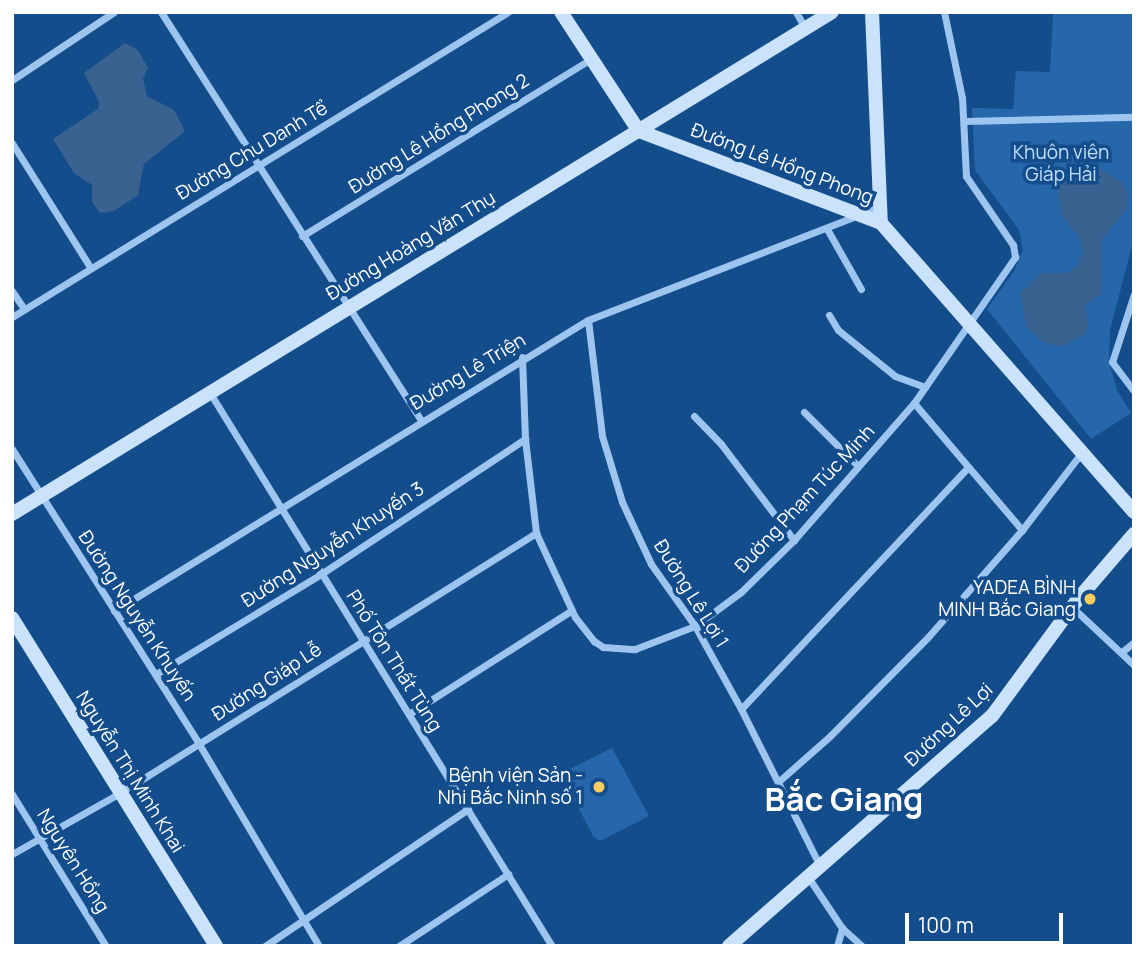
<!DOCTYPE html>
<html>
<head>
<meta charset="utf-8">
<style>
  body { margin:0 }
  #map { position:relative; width:1146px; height:958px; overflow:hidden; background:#144d8c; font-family:Manrope,sans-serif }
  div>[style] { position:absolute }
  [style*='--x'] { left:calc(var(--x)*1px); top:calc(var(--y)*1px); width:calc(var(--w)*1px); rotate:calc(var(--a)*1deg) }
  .green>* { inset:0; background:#2667ab }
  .water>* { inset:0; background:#396291 }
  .street>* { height:7px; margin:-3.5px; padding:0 3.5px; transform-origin:3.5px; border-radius:3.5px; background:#9dc5f0 }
  .secondary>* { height:14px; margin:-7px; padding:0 7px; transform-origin:7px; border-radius:7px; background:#cbe2fb }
  .dots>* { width:19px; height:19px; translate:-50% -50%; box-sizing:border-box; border:4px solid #144d8c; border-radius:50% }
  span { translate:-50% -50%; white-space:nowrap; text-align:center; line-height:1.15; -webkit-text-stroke:7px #144d8c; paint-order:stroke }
  .street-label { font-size:19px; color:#fff }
  .park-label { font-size:19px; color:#c4dffc }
  .poi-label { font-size:19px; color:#fff }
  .right { translate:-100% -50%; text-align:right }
  .town-label { font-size:33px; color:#fff; font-weight:700 }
  .frame { position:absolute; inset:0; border:14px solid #fff; pointer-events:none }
  .scale { position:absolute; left:905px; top:913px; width:158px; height:32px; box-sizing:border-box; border:4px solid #fff; border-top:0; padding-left:9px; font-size:21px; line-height:24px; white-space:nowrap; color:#fff; -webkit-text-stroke:5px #144d8c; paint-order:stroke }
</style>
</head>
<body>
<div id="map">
  <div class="green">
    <i style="clip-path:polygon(1053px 12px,1132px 12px,1134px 238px,1110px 330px,1109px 362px,1117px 390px,1131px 413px,1091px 439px,987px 309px,1014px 271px,1023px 250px,1019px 230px,975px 170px,972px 108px,1013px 109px,1016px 71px,1050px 72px)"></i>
    <i style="clip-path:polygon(612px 748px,649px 816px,600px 841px,593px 836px,564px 780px,566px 771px)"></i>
  </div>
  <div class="water">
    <i style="clip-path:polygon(125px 43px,138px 50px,148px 68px,143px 79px,147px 96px,174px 110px,185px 131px,144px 164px,138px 195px,114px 211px,100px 213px,92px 202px,92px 185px,74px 173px,53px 139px,98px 109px,99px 102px,84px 73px)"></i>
    <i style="clip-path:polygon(1097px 167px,1122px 182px,1128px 195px,1126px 209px,1101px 242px,1102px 286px,1100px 295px,1085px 306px,1089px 324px,1084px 335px,1060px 347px,1043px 342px,1026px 327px,1020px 293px,1041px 273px,1067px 273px,1077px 266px,1083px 252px,1080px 239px,1061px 214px,1057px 184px,1070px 172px)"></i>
  </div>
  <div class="street">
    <i style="--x:161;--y:12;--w:482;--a:57.5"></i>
    <i style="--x:796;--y:12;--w:18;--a:61"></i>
    <i style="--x:12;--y:80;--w:123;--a:-33.7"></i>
    <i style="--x:965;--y:121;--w:169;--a:-1.4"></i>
    <i style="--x:12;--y:143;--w:146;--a:57.8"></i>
    <i style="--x:827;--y:229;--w:69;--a:60.5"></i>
    <i style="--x:302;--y:236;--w:339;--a:-31.5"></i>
    <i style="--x:12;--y:291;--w:22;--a:56"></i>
    <i style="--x:1134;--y:294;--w:71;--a:107.9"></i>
    <i style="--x:1112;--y:362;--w:36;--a:53"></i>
    <i style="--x:829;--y:315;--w:17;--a:59"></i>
    <i style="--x:838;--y:330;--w:73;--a:38.9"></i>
    <i style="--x:895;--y:376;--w:32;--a:20"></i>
    <i style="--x:12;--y:317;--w:582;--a:-31.59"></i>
    <i style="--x:588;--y:320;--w:117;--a:83.1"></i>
    <i style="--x:602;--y:436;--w:69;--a:73.1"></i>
    <i style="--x:622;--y:502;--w:68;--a:64.9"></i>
    <i style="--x:651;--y:564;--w:76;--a:54.6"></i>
    <i style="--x:695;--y:626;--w:95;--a:61"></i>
    <i style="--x:741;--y:709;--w:176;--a:63.3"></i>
    <i style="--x:522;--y:357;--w:82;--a:87.9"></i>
    <i style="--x:525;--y:439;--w:95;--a:83.3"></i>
    <i style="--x:536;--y:533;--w:93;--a:65.1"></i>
    <i style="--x:575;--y:617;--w:31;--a:52"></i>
    <i style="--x:594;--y:641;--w:11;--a:34"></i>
    <i style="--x:603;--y:647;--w:32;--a:4"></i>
    <i style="--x:635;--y:649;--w:64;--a:-21"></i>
    <i style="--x:695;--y:626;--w:57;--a:-36.5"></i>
    <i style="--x:741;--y:592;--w:74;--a:-44.5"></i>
    <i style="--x:794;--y:540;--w:182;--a:-48.8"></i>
    <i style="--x:914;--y:403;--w:178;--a:-55.3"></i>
    <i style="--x:1015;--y:257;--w:12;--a:-99"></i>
    <i style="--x:1013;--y:245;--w:83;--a:-124.3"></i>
    <i style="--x:966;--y:176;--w:78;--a:-92.9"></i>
    <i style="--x:962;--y:98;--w:88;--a:-101.8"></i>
    <i style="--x:210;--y:393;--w:650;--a:58.27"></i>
    <i style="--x:914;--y:403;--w:167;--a:49.6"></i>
    <i style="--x:804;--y:412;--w:76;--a:45"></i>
    <i style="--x:694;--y:416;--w:39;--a:46"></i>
    <i style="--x:721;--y:444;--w:121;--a:52.8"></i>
    <i style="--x:12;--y:449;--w:349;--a:57.6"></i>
    <i style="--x:199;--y:744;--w:235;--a:59.3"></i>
    <i style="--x:1072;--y:607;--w:85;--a:43.1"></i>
    <i style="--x:114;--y:611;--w:556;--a:-31.55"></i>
    <i style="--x:588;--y:320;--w:313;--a:-21.2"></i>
    <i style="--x:1123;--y:651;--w:14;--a:-39"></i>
    <i style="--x:156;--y:674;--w:193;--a:-31.2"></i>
    <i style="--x:321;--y:574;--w:245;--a:-33.5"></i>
    <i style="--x:741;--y:709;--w:332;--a:-46.8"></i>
    <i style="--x:409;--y:714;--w:193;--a:-32.5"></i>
    <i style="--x:778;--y:782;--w:69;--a:-41.5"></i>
    <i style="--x:830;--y:736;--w:139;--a:-45.3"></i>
    <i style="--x:928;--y:637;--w:142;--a:-48.7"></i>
    <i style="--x:1022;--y:530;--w:98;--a:-52.4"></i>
    <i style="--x:12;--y:794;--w:179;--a:58.3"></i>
    <i style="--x:12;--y:854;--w:124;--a:-29.5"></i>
    <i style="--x:120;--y:793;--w:491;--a:-32"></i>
    <i style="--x:808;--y:877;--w:61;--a:56.3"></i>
    <i style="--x:842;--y:928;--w:27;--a:42"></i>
    <i style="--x:265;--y:946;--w:245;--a:-34"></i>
    <i style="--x:399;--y:946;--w:131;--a:-33.4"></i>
    <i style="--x:837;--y:946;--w:19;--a:-74"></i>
  </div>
  <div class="secondary">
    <i style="--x:561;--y:12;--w:142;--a:56.8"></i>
    <i style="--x:639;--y:131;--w:259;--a:20.8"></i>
    <i style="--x:881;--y:223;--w:384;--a:48.8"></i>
    <i style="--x:872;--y:12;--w:211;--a:87.6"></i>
    <i style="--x:12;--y:514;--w:961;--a:-31.47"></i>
    <i style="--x:12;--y:618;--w:386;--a:58.1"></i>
    <i style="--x:729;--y:946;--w:349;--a:-41.2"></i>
    <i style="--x:992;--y:716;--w:145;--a:-53.7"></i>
    <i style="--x:1078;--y:599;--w:86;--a:-49.3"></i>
  </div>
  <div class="dots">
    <i style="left:1090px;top:599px;background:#ffcb5c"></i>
    <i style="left:599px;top:787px;background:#ffcb5c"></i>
  </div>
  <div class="street-label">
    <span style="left:439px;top:134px;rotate:-32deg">Đường Lê Hồng Phong 2</span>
    <span style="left:252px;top:151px;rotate:-31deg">Đường Chu Danh Tể</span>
    <span style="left:782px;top:164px;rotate:21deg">Đường Lê Hồng Phong</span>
    <span style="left:411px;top:246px;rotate:-31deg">Đường Hoàng Văn Thụ</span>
    <span style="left:468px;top:372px;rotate:-31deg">Đường Lê Triện</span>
    <span style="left:805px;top:499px;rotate:-47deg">Đường Phạm Túc Minh</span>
    <span style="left:333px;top:545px;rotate:-33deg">Đường Nguyễn Khuyến 3</span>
    <span style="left:691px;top:594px;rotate:58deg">Đường Lê Lợi 1</span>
    <span style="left:137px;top:616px;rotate:57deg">Đường Nguyễn Khuyến</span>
    <span style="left:394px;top:661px;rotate:58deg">Phố Tôn Thất Tùng</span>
    <span style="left:267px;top:682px;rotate:-33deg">Đường Giáp Lễ</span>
    <span style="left:949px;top:725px;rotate:-43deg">Đường Lê Lợi</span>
    <span style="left:130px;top:772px;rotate:58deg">Nguyễn Thị Minh Khai</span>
    <span style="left:73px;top:861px;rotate:58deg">Nguyên Hồng</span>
  </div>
  <div class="park-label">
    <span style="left:1061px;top:164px">Khuôn viên<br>Giáp Hải</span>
  </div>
  <div class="poi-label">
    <span class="right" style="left:1076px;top:599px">YADEA BÌNH<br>MINH Bắc Giang</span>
    <span class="right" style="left:583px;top:787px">Bệnh viện Sản -<br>Nhi Bắc Ninh số 1</span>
  </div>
  <div class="town-label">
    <span style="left:844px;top:799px">Bắc Giang</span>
  </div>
  <div class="frame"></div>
  <div class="scale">100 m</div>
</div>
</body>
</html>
